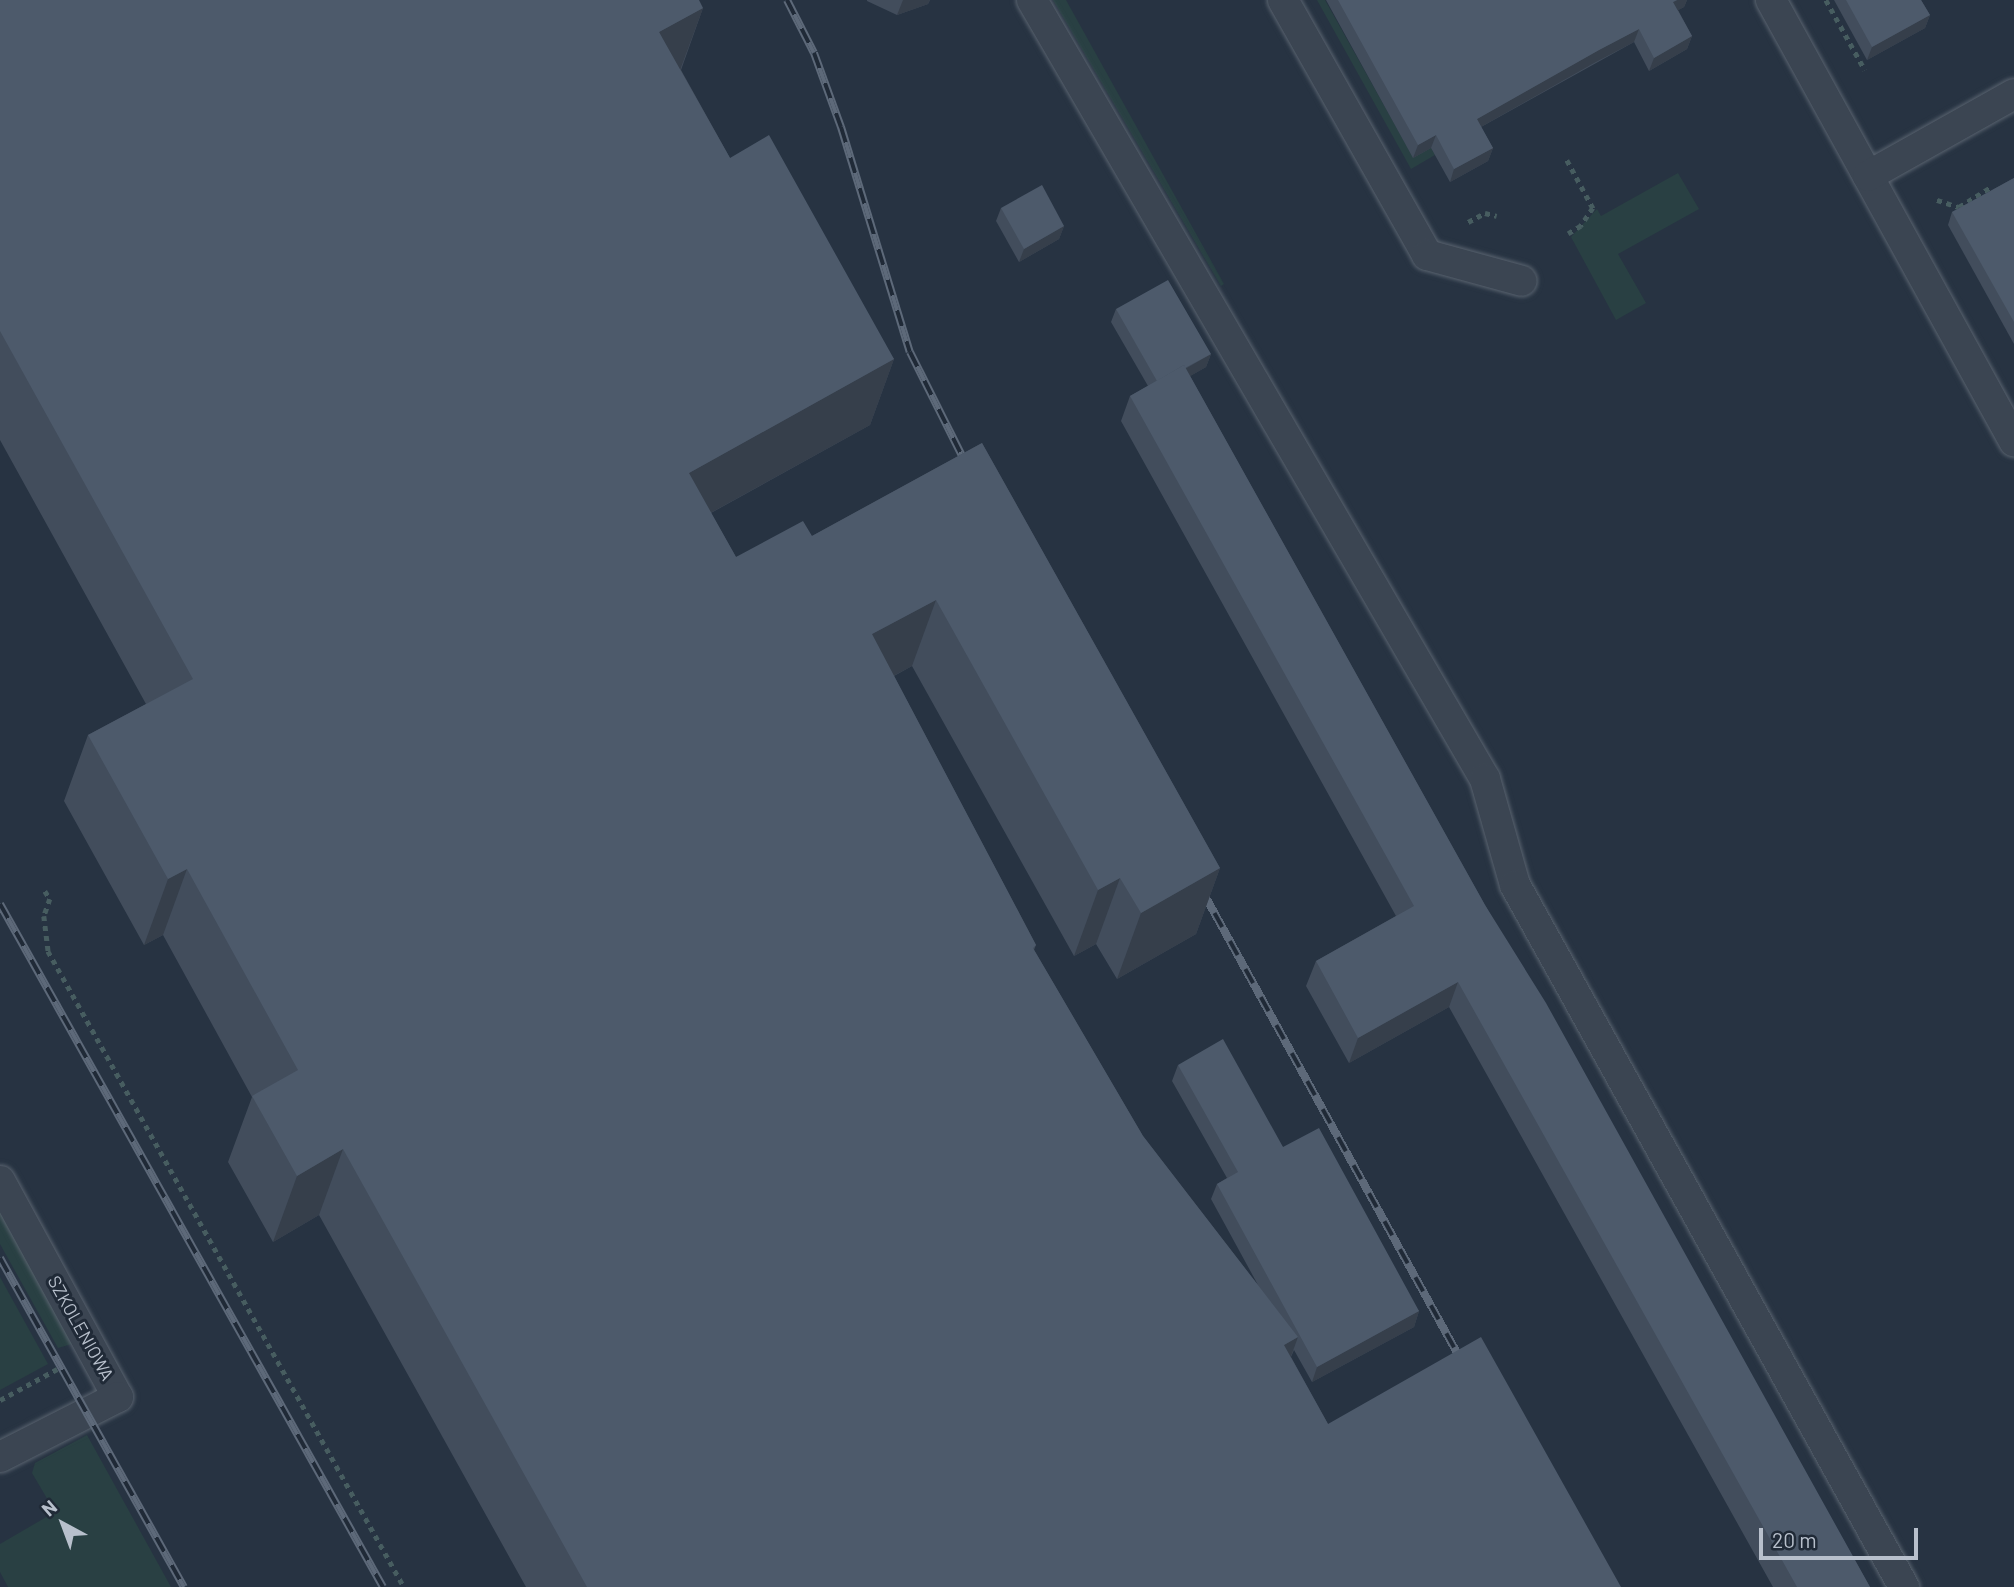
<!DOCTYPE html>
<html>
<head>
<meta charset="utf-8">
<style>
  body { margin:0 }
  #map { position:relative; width:2014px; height:1587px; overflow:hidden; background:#273342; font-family:Barlow,sans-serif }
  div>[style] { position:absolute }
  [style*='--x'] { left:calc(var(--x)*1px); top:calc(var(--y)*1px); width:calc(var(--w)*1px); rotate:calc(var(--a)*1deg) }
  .green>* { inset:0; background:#294043 }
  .path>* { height:4.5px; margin-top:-2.25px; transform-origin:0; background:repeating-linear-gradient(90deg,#475d60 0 5px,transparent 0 10px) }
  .roads { filter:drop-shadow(0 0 2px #59636f) drop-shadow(0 0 2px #59636f) }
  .service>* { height:30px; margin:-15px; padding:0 15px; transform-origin:15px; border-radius:15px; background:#3b4552 }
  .rail>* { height:8px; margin-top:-4px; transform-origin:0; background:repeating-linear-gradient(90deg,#202a37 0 16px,#5d6979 0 32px); box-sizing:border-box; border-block:2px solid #5d6979 }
  .wall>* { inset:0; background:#424d5c }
  .shaded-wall>* { inset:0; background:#363f4b }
  .building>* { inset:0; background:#4d5a6b }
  span { translate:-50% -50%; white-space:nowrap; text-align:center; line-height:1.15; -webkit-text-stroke:6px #202a37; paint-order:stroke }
  .street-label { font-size:18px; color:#b8c0cc }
  .north { position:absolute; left:28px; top:1489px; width:70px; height:70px; -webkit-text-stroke:5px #202a37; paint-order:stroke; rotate:319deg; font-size:19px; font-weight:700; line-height:28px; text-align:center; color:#b8c0cc }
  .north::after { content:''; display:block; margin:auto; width:24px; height:32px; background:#b8c0cc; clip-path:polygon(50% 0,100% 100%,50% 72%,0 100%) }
  .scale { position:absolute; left:1759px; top:1528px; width:159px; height:32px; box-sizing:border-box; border:4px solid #b8c0cc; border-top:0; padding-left:9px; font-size:21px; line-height:24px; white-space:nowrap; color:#b8c0cc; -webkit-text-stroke:5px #202a37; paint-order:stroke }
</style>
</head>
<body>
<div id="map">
  <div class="green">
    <i style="clip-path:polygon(1053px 0,1066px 0,1224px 284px,1221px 286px)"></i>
    <i style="clip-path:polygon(1317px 0,1325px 0,1413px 157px,1431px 148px,1435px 155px,1411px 169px)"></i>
    <i style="clip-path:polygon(1678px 173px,1699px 209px,1618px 254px,1646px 303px,1616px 320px,1571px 237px,1597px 209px,1601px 216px)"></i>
    <i style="clip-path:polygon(0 1205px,76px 1341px,72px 1344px,58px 1348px,0 1244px)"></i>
    <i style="clip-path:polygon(0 1277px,48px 1364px,0 1390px)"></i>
    <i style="clip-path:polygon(87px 1435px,171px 1587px,8px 1587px,0 1572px,0 1544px,55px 1512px,32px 1473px,35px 1463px)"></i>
  </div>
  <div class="path">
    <i style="--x:1826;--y:0;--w:80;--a:60.9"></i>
    <i style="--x:1567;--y:160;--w:55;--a:61.6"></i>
    <i style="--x:1593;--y:208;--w:22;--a:124"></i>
    <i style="--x:1581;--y:226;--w:15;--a:148"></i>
    <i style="--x:1937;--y:200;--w:23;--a:18"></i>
    <i style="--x:1959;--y:207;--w:36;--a:-32"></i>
    <i style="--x:1468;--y:222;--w:19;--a:-28"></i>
    <i style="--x:1485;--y:213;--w:12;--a:14"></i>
    <i style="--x:45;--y:891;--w:9;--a:58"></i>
    <i style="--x:50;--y:899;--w:18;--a:109"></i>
    <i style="--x:44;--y:916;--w:35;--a:83"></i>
    <i style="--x:48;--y:951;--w:729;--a:60.76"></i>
    <i style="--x:0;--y:1400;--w:65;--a:-28.5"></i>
  </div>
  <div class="roads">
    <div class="service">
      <i style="--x:1032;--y:0;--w:901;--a:59.82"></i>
      <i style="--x:1485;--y:779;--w:110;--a:74.2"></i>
      <i style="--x:1515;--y:885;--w:803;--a:61.01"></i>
      <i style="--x:1283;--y:0;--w:293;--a:60.5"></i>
      <i style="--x:1427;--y:255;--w:98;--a:15.3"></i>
      <i style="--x:1771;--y:0;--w:504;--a:61.14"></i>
      <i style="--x:1868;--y:176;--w:167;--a:-29.3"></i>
      <i style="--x:0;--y:1181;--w:246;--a:61.4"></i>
      <i style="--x:118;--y:1397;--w:132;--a:153"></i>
    </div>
  </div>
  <div class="rail">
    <i style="--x:787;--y:0;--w:59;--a:63"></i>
    <i style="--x:814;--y:53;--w:79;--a:70"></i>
    <i style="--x:841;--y:127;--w:235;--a:73"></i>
    <i style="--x:910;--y:352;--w:134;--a:63.4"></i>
    <i style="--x:1199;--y:885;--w:553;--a:61.12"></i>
    <i style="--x:0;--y:904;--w:783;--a:60.72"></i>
    <i style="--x:0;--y:1258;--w:377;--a:60.8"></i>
  </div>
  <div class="wall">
    <i style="clip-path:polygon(0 0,703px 8px,681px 70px,730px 158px,894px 359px,870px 425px,711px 513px,736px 557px,812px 536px,982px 443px,1220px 868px,1196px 934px,1117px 979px,1096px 944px,1074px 956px,912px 666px,894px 676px,1036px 945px,1034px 950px,1143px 1136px,1258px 1285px,1211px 1199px,1217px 1184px,1227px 1178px,1172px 1081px,1178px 1065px,1283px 1147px,1419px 1311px,1414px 1327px,1312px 1382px,1294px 1350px,1291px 1357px,1328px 1424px,1621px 1587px,526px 1587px,319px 1215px,273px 1242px,228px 1162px,252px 1097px,163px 935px,144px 945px,64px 801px,88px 735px,146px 704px,0 440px)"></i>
    <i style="clip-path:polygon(867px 0,930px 0,928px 4px,897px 15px,867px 1px)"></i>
    <i style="clip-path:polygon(1326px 0,1687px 0,1684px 7px,1678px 10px,1692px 36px,1687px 49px,1649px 71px,1634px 42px,1481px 127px,1493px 148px,1488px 161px,1450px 182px,1431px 148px,1413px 158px)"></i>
    <i style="clip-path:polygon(1834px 0,1921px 0,1930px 15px,1925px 28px,1867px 60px)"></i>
    <i style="clip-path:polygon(2014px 178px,2014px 344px,1948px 225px,1952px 212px)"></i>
    <i style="clip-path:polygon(1001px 208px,1064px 226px,1059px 239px,1019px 262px,996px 221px)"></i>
    <i style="clip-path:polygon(1116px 309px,1211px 354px,1206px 367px,1190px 376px,1485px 905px,1870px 1587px,1773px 1587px,1449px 1007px,1349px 1063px,1306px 986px,1316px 961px,1396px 916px,1121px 421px,1130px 396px,1148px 386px,1111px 322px)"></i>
  </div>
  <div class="shaded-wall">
    <i style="clip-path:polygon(903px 0,930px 0,928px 4px,897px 15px)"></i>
    <i style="clip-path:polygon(1677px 0,1687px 0,1684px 7px,1669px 15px,1673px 2px)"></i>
    <i style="clip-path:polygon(703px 8px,679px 73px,659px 32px)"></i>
    <i style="clip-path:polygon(1930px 15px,1925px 28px,1867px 60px,1872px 47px)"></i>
    <i style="clip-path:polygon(1639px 29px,1634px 42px,1594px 63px,1472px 132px,1477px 119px,1599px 50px)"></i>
    <i style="clip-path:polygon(1692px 36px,1687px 49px,1649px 71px,1654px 58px)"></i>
    <i style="clip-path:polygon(1436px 135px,1431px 148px,1413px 158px,1418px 145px)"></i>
    <i style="clip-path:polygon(1493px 148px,1488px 161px,1450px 182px,1454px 169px)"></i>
    <i style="clip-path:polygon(1064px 226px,1059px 239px,1019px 262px,1024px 249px)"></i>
    <i style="clip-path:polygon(1211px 354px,1206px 367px,1154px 397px,1159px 384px)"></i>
    <i style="clip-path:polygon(894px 359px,870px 425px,665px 538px,689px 473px)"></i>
    <i style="clip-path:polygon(936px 600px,912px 666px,848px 700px,872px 634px)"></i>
    <i style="clip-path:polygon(1220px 868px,1196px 934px,1117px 979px,1141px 913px)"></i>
    <i style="clip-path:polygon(187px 869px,163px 935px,144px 945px,168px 879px)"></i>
    <i style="clip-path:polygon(1120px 878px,1096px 944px,1074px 956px,1098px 890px)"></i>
    <i style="clip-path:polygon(1458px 982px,1449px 1007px,1349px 1063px,1358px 1038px)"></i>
    <i style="clip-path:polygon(343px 1149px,319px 1215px,273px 1242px,297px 1176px)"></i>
    <i style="clip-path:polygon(1419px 1311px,1414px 1327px,1312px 1382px,1317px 1367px)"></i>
    <i style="clip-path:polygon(1298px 1337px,1274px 1403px,1284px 1345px)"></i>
  </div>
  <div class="building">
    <i style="clip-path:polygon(0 0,699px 0,703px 8px,659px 32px,730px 158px,769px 135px,894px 359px,689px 473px,736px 557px,803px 521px,812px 536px,982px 443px,1220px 868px,1141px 913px,1120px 878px,1098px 890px,936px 600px,872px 634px,1036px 945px,1033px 948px,1143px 1136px,1298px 1337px,1284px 1345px,1328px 1424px,1481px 1337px,1621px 1587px,587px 1587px,343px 1149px,297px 1176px,252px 1096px,298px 1070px,187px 869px,168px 879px,88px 735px,193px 679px,0 331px)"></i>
    <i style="clip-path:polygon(1338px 0,1677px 0,1673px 2px,1692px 36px,1654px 58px,1639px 29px,1599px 50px,1477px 119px,1493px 148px,1454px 169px,1436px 135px,1418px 145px)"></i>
    <i style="clip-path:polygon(1846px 0,1921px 0,1930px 15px,1872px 47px)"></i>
    <i style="clip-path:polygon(2014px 178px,2014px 322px,1952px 212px)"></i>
    <i style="clip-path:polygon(1042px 185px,1064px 226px,1024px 249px,1001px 208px)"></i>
    <i style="clip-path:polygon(1168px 280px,1211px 354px,1185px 368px,1184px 365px,1157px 381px,1116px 309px)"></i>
    <i style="clip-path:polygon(1184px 365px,1485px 905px,1546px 1003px,1870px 1587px,1797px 1587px,1458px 982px,1358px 1038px,1316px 961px,1414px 906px,1130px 396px)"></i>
    <i style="clip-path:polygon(1223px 1039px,1283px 1147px,1319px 1128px,1419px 1311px,1317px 1367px,1217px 1184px,1238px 1172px,1178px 1065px)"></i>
  </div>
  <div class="street-label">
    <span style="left:81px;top:1328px;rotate:61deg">SZKOLENIOWA</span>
  </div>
  <div class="north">N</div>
  <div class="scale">20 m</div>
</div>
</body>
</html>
